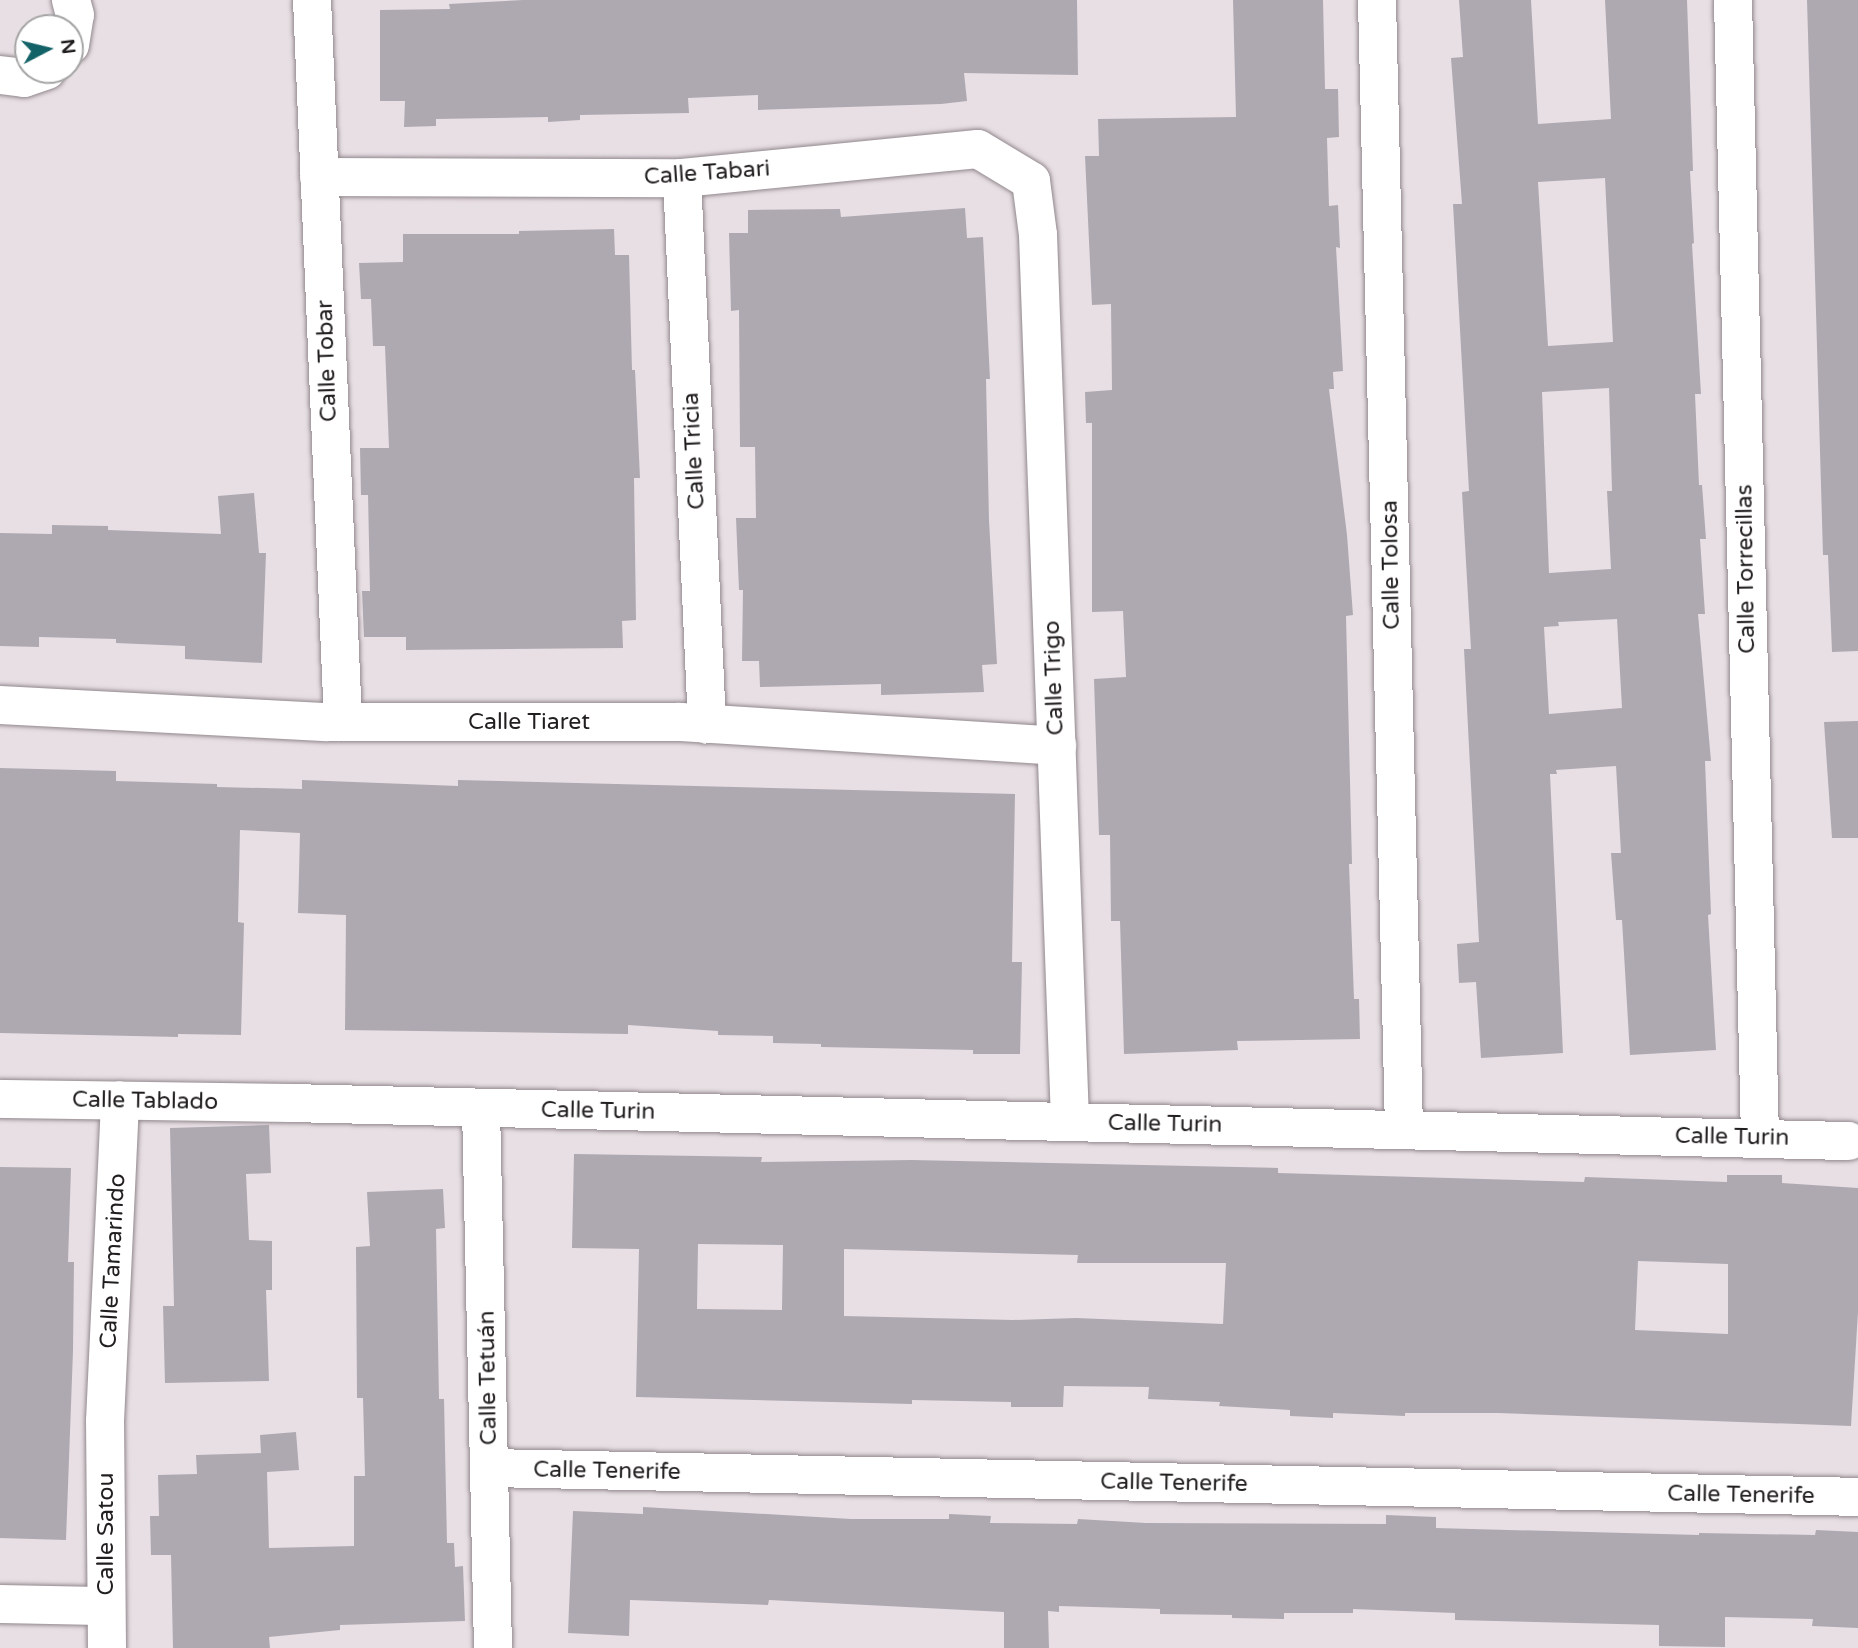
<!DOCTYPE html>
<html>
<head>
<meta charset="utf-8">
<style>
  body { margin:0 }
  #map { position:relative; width:1858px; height:1648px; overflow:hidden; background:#e8dfe4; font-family:"Varela Round",sans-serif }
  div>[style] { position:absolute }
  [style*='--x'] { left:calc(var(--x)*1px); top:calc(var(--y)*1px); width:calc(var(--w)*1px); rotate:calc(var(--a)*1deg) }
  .building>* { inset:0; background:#aea9b1 }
  .roads { filter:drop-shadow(0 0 2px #91888d) drop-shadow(0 0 2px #91888d) }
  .minor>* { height:38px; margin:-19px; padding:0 19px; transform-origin:19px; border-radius:19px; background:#fff }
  span { translate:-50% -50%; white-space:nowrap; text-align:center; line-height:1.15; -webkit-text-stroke:6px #fff; paint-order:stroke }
  .street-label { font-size:23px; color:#211e1f }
  .north { position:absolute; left:14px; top:14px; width:70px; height:70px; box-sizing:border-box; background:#fff; border:2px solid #a6a5a5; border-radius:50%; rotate:83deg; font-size:19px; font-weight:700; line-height:28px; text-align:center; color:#211e1f }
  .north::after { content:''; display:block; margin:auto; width:24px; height:32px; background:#136268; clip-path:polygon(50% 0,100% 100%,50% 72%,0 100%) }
</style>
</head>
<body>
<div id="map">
  <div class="building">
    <i style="clip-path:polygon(523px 0,1077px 0,1078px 75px,964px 73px,967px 101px,941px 104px,758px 110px,758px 95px,688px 98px,689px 113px,580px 115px,580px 120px,548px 122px,548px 117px,436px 119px,436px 126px,404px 127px,405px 101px,380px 101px,380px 10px,450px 9px,449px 4px)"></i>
    <i style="clip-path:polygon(1233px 0,1323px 0,1325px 89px,1338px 89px,1339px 137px,1327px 138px,1329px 206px,1338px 205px,1340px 248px,1336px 247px,1343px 371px,1333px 372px,1334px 389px,1329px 389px,1347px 535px,1353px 615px,1346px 616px,1352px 864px,1349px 864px,1354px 999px,1359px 999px,1360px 1039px,1237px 1041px,1238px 1050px,1124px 1054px,1120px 921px,1111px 921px,1110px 835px,1099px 835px,1094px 679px,1126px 677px,1123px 611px,1092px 612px,1092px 423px,1086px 423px,1085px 392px,1112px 390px,1111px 304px,1092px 305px,1085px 156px,1099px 156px,1098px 119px,1236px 117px)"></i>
    <i style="clip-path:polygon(evenodd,1459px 0,1531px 0,1538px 124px,1611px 119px,1605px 0,1687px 0,1693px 171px,1690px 171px,1694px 243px,1692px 244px,1701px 394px,1695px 394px,1699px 485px,1702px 485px,1706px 539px,1700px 539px,1705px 614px,1698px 614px,1711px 761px,1705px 761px,1711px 914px,1708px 915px,1716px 1050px,1630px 1055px,1622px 920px,1616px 920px,1611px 853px,1621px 853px,1616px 766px,1556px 770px,1557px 774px,1550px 774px,1563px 1053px,1481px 1058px,1476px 982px,1459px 983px,1457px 944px,1479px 942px,1464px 649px,1471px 649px,1462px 492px,1469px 491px,1453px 204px,1462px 204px,1451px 58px,1463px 57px,1459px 0,1605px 178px,1613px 342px,1548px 346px,1538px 182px,1605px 178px,1459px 0,1609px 388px,1612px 491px,1607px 491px,1611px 569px,1549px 573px,1542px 392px,1609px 388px,1459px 0,1617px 619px,1622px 708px,1549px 714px,1544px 627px,1559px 626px,1558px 622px,1617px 619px)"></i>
    <i style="clip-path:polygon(1807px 0,1858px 0,1858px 651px,1832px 652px,1828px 555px,1823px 555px)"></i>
    <i style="clip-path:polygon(965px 208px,967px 238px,983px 237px,990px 379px,986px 379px,989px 520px,997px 664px,982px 665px,984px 692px,881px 695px,881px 684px,760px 687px,759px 661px,742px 661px,743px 590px,739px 590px,736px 518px,756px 518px,755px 447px,740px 447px,739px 310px,731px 311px,729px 233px,748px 233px,748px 210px,840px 209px,841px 217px)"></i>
    <i style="clip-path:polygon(614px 229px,615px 255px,629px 255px,632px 370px,635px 370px,640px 478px,634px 478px,636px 620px,622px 621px,623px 648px,406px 650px,406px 637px,364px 637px,362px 591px,370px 591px,368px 495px,361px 495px,360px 448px,389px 448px,385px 346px,373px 346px,371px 299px,361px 299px,359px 263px,403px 262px,403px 234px,519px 234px,519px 231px)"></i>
    <i style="clip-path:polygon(254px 493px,259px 553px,266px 553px,262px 663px,185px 659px,185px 646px,116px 643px,116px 639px,39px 637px,39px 647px,0 646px,0 533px,52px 534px,52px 525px,108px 526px,108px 530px,221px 534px,218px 496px)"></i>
    <i style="clip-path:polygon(1858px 721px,1858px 838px,1832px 838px,1824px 722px)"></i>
    <i style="clip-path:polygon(0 768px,116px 771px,116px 781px,217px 784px,217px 787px,302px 789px,302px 780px,458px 786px,458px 780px,1015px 794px,1012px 962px,1022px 962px,1020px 1054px,973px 1054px,973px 1050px,821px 1047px,821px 1044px,773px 1043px,773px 1036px,718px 1035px,718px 1031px,628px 1025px,628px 1034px,345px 1030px,346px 915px,298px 913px,300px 833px,240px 830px,238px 922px,244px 923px,241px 1035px,178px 1034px,178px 1037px,0 1033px)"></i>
    <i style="clip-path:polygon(269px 1125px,271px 1173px,246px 1174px,249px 1240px,272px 1241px,272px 1290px,266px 1290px,269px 1381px,165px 1383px,163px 1306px,174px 1306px,170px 1128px)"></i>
    <i style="clip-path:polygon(evenodd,574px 1154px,762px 1157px,761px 1162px,912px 1160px,1278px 1168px,1278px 1173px,1584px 1182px,1585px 1177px,1727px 1182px,1727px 1175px,1782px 1175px,1782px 1183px,1858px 1188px,1858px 1312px,1851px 1426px,1498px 1413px,1405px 1413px,1405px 1416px,1333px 1413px,1333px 1418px,1290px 1416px,1290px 1410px,1219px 1406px,1220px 1402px,1148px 1399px,1149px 1387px,1064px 1386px,1063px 1407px,1011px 1407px,1011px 1402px,912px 1400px,912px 1404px,636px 1397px,639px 1249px,572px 1248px,574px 1154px,698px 1244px,783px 1245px,782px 1310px,697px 1309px,698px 1244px,574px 1154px,844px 1249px,1078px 1255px,1077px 1263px,1226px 1263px,1223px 1324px,1076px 1318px,1013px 1320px,844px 1316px,844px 1249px,574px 1154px,1638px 1261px,1728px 1264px,1728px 1334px,1635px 1330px,1638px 1261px)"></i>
    <i style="clip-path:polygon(0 1167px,71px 1168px,68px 1262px,74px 1262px,73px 1351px,66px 1540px,0 1538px)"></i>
    <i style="clip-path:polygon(443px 1189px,445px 1228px,436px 1229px,439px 1399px,444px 1399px,447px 1543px,454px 1543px,455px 1567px,463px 1566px,465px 1621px,340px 1625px,340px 1630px,269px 1637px,270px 1648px,173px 1648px,171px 1555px,151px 1555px,150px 1516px,159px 1516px,158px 1475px,197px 1474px,196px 1455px,261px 1453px,260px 1435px,296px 1432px,299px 1470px,267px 1472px,269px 1548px,354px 1546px,354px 1476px,365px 1476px,363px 1398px,357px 1398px,356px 1247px,370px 1246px,367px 1192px)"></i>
    <i style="clip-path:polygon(643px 1507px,851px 1519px,949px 1519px,949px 1514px,991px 1516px,990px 1523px,1077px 1524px,1078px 1519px,1146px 1523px,1386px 1524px,1386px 1515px,1436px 1517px,1436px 1528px,1699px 1535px,1699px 1533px,1815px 1535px,1816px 1530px,1858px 1532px,1858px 1628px,1812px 1626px,1813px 1619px,1725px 1617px,1725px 1647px,1659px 1646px,1659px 1625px,1455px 1620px,1455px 1613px,1353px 1609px,1353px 1613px,1284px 1613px,1284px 1619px,1232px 1618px,1232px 1615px,1160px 1614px,1160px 1609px,1059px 1606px,1059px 1612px,1048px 1611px,1049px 1648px,1004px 1648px,1004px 1612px,769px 1600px,768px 1605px,630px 1600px,629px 1636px,568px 1633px,573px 1511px,643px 1514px)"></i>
  </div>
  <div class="roads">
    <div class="minor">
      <i style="--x:312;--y:0;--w:723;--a:87.54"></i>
      <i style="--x:1377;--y:0;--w:1130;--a:88.63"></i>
      <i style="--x:1733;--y:0;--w:1137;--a:88.64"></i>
      <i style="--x:70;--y:45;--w:30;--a:-81"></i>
      <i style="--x:75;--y:15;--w:16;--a:-105"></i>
      <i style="--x:0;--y:75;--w:24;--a:7"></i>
      <i style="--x:24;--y:78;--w:24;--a:-19"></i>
      <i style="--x:319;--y:177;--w:363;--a:0.2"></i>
      <i style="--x:682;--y:178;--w:297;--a:-5.6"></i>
      <i style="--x:978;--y:149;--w:62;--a:31.1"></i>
      <i style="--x:1031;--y:181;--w:54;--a:82.6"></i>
      <i style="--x:1038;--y:235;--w:887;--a:87.93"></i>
      <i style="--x:682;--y:178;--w:547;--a:87.38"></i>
      <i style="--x:0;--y:705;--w:328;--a:3"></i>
      <i style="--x:328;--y:722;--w:352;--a:0"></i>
      <i style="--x:680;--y:722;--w:378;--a:3.6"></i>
      <i style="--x:0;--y:1099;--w:290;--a:0.8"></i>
      <i style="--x:290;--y:1103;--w:1559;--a:1.4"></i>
      <i style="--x:481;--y:1108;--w:540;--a:88.73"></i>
      <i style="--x:490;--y:1468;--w:1368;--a:1.21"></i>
      <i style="--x:0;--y:1604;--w:106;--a:1.1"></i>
      <i style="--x:107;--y:1648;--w:227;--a:-90.5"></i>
      <i style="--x:105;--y:1421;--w:321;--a:-87.3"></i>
    </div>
  </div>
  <div class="street-label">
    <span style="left:707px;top:173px;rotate:-4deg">Calle Tabari</span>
    <span style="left:327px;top:361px;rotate:-92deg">Calle Tobar</span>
    <span style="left:694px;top:451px;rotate:-93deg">Calle Tricia</span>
    <span style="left:1391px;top:565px;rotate:-91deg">Calle Tolosa</span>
    <span style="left:1746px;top:569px;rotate:-91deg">Calle Torrecillas</span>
    <span style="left:1054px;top:678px;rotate:-92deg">Calle Trigo</span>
    <span style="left:529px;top:722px">Calle Tiaret</span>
    <span style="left:145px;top:1101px;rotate:1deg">Calle Tablado</span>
    <span style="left:598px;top:1111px;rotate:1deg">Calle Turin</span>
    <span style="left:1165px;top:1124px;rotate:1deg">Calle Turin</span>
    <span style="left:1732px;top:1137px;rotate:1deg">Calle Turin</span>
    <span style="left:113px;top:1261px;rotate:-87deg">Calle Tamarindo</span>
    <span style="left:488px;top:1378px;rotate:-91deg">Calle Tetuán</span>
    <span style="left:607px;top:1471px;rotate:1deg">Calle Tenerife</span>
    <span style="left:1174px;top:1483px;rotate:1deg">Calle Tenerife</span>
    <span style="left:1741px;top:1495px;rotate:1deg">Calle Tenerife</span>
    <span style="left:106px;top:1534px;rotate:-90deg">Calle Satou</span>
  </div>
  <div class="north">N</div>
</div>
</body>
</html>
